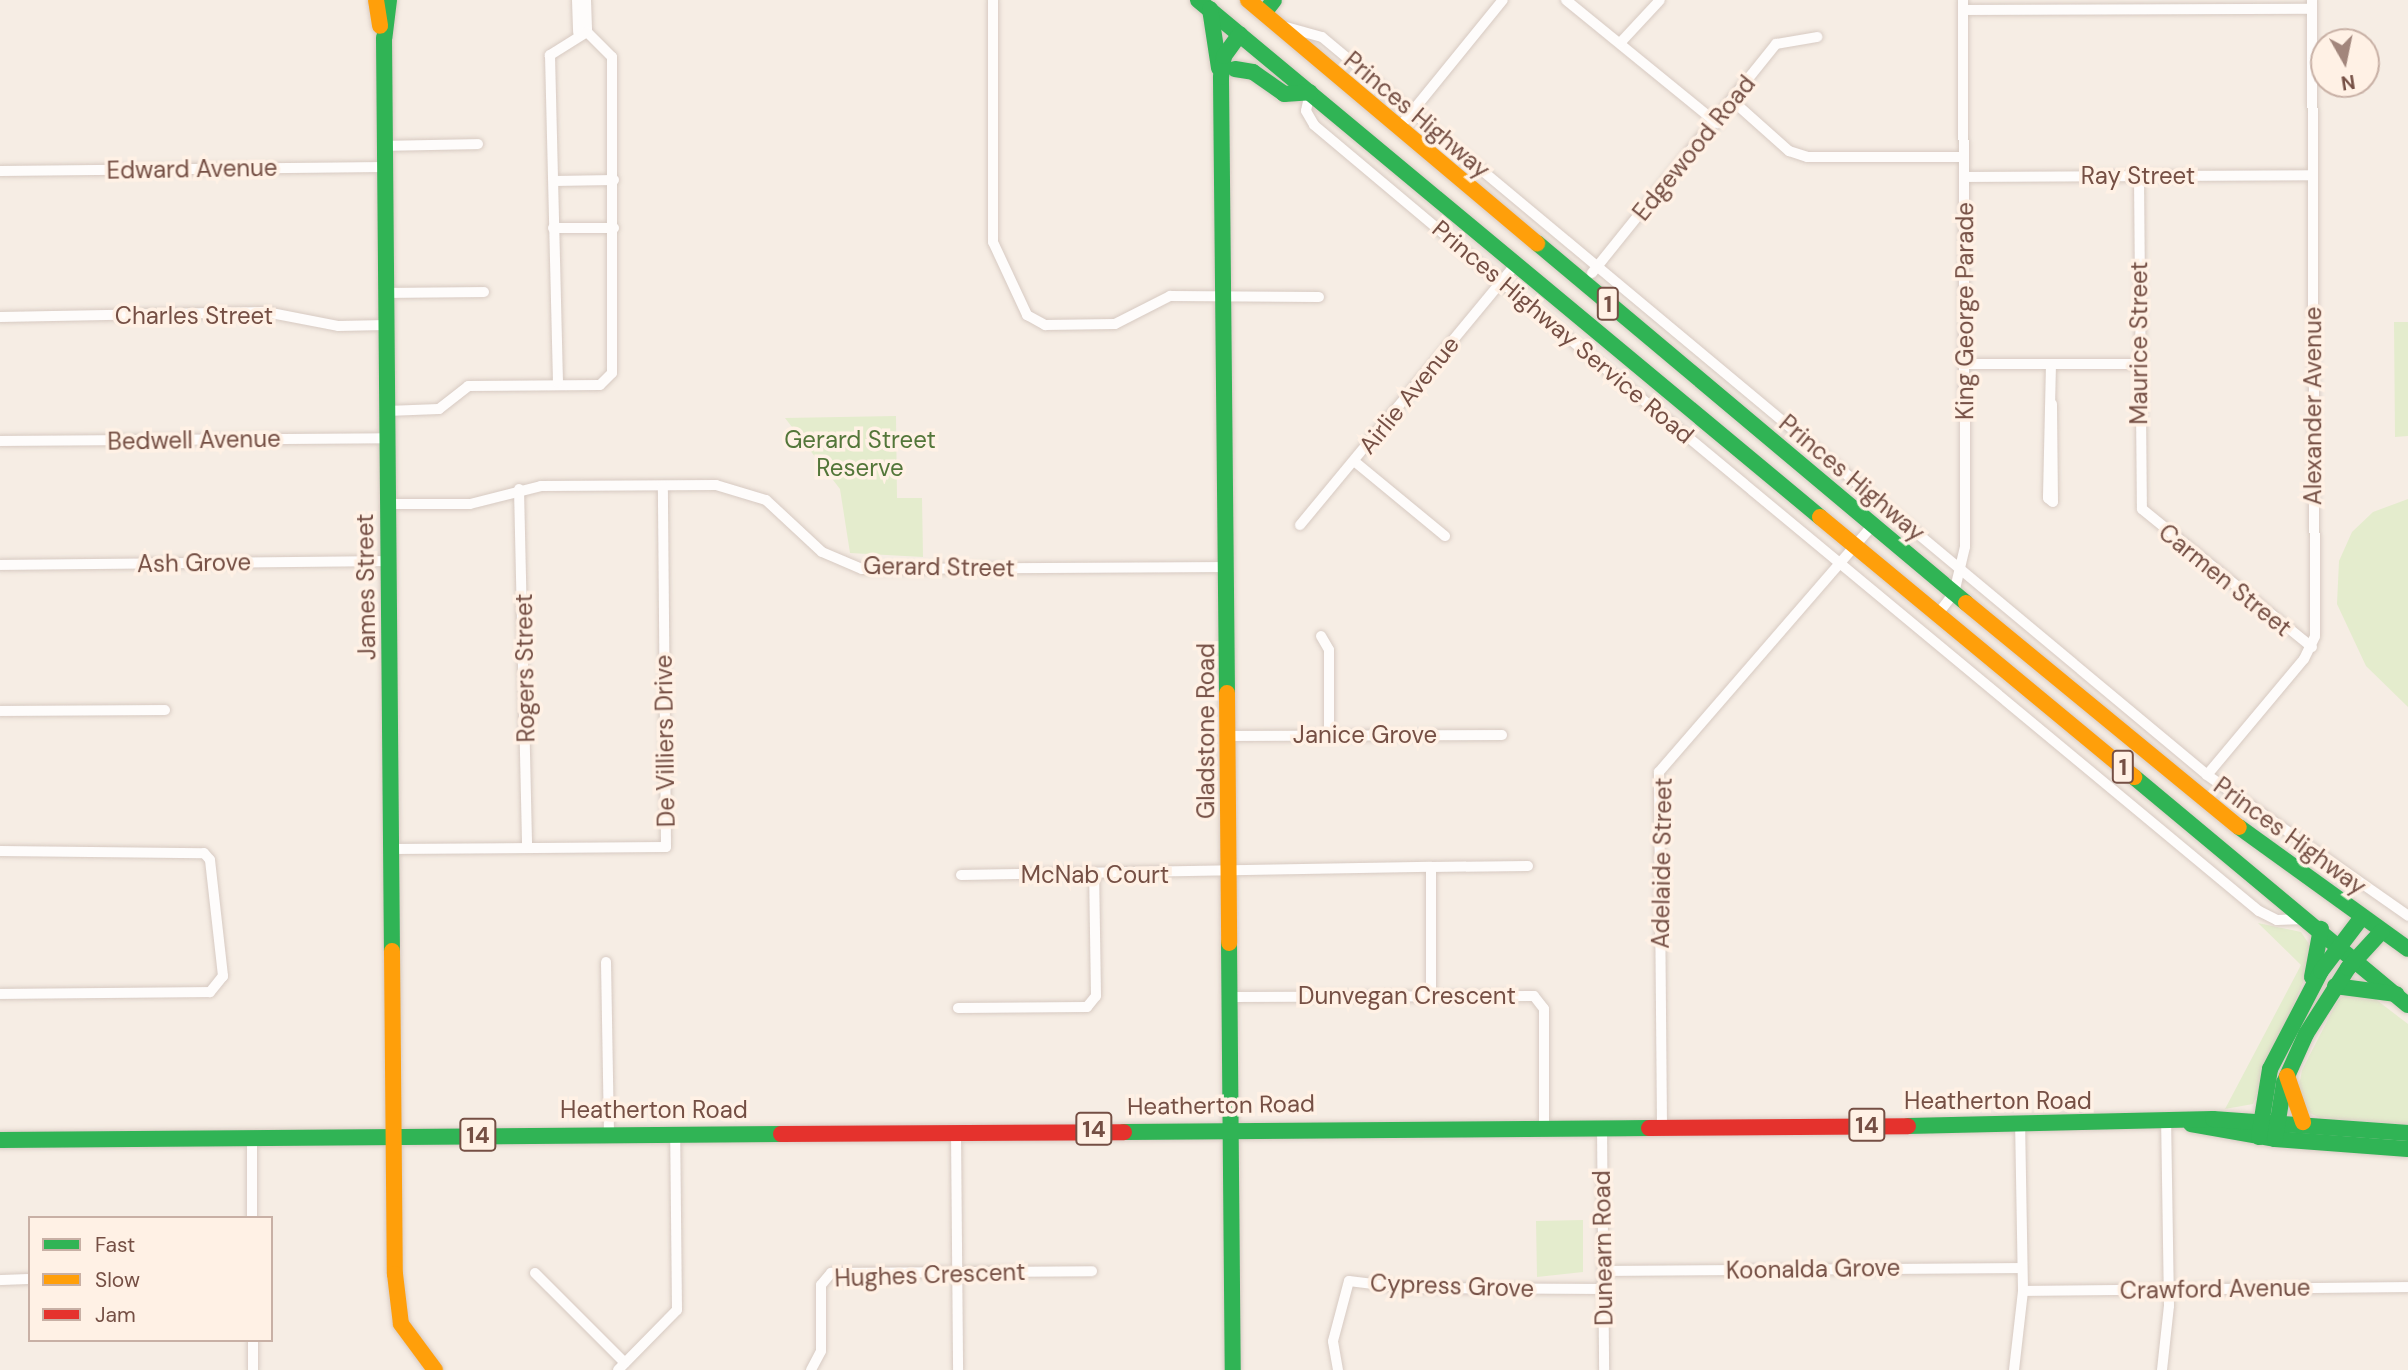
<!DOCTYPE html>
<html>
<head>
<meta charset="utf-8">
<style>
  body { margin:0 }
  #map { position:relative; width:2408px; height:1370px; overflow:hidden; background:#f6ede4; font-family:"DM Sans",sans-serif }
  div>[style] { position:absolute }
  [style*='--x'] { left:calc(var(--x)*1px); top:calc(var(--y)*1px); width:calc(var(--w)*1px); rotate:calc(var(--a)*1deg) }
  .green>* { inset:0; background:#e4eccd }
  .roads { filter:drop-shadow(0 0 2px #d7cac2) drop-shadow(0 0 2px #d7cac2) }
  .street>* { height:10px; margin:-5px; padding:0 5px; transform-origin:5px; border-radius:5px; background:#fefcfb }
  .fast>* { height:16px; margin:-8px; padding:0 8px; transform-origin:8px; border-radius:8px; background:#30b455 }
  .slow>* { height:16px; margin:-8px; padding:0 8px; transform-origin:8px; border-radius:8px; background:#ff9f0a }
  .jam>* { height:16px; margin:-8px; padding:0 8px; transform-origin:8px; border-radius:8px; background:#e5322d }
  span { translate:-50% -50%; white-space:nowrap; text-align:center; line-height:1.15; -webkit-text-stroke:7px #fff1e5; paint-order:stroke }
  .shield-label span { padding:2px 5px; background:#fff1e5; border:2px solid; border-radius:5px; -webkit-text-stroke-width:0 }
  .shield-label { font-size:23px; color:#754f44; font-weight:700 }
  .street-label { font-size:24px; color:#754f44 }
  .park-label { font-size:24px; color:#537639 }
  .legend { position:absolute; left:28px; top:1216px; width:245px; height:126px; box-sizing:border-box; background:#fff1e5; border:2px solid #c8b0a5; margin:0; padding:9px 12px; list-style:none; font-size:21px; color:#754f44 }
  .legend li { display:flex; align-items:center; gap:14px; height:35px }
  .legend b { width:35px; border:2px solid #c8b0a5 }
  .north { position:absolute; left:2310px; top:28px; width:70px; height:70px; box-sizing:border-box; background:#fff1e5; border:2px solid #c8b0a5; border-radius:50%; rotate:171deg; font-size:19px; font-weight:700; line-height:28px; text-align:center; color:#754f44 }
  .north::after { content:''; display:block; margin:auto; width:24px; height:32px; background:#a2867c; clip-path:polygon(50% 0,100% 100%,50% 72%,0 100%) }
</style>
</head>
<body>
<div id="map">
  <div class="green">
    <i style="clip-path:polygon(2394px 322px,2408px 322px,2408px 436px,2395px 437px)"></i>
    <i style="clip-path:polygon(896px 416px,897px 498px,922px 498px,923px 557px,850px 553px,840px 489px,785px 418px)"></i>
    <i style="clip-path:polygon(2408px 499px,2408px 707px,2366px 666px,2337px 604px,2339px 561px,2352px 532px,2373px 512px)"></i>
    <i style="clip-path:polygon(2258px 923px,2301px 932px,2315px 953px,2253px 1104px,2225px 1109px,2301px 965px)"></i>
    <i style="clip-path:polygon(2349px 993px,2374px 998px,2408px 1024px,2408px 1125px,2320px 1118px,2306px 1111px,2298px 1091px,2302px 1070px,2338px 1000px)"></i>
    <i style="clip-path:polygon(1583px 1220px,1583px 1272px,1537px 1277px,1536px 1221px)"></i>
  </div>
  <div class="roads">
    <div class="street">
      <i style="--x:577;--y:0;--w:32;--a:88"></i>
      <i style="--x:586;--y:0;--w:32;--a:88"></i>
      <i style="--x:993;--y:0;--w:242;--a:90"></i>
      <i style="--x:993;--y:242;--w:81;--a:65"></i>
      <i style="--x:1027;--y:315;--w:21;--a:29"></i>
      <i style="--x:1045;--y:325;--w:70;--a:-0.8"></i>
      <i style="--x:1115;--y:324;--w:62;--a:-27"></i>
      <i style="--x:1170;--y:296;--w:149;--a:0.4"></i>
      <i style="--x:1566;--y:0;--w:195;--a:39.2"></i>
      <i style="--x:1963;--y:10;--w:349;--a:-0.2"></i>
      <i style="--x:1282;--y:26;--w:41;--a:15.4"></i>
      <i style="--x:1322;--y:37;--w:1152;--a:39.82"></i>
      <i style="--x:2207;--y:775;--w:246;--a:35"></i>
      <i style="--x:1621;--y:42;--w:57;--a:-47.1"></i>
      <i style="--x:1310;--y:92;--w:19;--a:102"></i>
      <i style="--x:1306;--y:111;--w:16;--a:60"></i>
      <i style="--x:1314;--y:125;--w:244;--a:40"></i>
      <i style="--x:1501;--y:282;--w:985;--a:39.69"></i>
      <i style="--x:2259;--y:911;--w:20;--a:27"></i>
      <i style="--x:2277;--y:920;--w:26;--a:-2"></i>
      <i style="--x:1734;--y:102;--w:74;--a:41.7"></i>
      <i style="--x:1789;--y:151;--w:19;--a:18"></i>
      <i style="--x:1807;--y:157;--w:157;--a:0"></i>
      <i style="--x:1398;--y:129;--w:166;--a:-50.9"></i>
      <i style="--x:384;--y:146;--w:94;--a:-1.2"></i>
      <i style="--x:0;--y:171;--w:385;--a:-0.6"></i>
      <i style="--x:2139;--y:176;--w:333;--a:89.5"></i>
      <i style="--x:2142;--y:509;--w:219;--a:39.1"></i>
      <i style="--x:1964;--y:177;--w:348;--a:-0.3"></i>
      <i style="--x:554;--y:181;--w:60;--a:-1"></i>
      <i style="--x:553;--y:228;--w:61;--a:0"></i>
      <i style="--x:1592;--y:273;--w:294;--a:-51.2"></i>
      <i style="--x:1776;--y:44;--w:42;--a:-9.7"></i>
      <i style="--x:386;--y:293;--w:98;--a:-0.6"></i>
      <i style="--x:0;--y:317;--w:266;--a:-1.1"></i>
      <i style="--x:266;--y:312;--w:73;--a:11"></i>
      <i style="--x:338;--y:326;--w:48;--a:-1.2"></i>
      <i style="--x:1965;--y:364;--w:174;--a:0"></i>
      <i style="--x:2051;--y:364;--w:134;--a:91.3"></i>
      <i style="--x:2048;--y:498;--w:6;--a:39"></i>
      <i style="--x:2053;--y:502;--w:98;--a:-90.6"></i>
      <i style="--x:387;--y:411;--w:52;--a:-2.2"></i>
      <i style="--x:439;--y:409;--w:37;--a:-38"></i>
      <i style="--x:468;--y:386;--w:132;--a:-0.4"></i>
      <i style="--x:600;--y:385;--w:17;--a:-45"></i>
      <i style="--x:612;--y:373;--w:316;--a:-90"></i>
      <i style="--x:612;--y:57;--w:35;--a:-135"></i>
      <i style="--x:587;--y:32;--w:44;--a:148.1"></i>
      <i style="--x:550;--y:55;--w:328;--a:88.6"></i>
      <i style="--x:0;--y:441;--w:387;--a:-0.4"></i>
      <i style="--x:1354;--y:461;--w:118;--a:39.5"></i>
      <i style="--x:519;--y:489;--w:358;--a:88.7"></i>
      <i style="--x:388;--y:504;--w:82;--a:0"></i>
      <i style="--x:470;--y:504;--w:73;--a:-14.2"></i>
      <i style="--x:541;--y:486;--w:175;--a:-0.3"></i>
      <i style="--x:716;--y:485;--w:52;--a:16.7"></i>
      <i style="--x:766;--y:500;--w:76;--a:42.9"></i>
      <i style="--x:822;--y:552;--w:43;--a:23"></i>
      <i style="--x:862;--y:569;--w:365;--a:-0.3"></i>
      <i style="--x:1300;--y:525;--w:339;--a:-50.4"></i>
      <i style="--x:0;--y:565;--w:388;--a:-0.6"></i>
      <i style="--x:1937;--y:615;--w:28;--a:-52"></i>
      <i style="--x:1954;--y:593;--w:47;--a:-76.6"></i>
      <i style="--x:1965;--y:547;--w:547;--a:-90.21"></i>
      <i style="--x:1321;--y:636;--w:16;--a:60"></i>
      <i style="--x:1329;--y:650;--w:85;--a:90"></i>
      <i style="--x:0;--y:711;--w:165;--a:-0.3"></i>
      <i style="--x:1229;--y:736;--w:273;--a:-0.2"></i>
      <i style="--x:2207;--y:775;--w:151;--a:-50.1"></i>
      <i style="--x:2304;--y:659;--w:25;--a:-64"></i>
      <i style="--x:2315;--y:636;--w:636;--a:-90.27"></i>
      <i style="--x:391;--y:849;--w:275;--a:-0.4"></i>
      <i style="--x:666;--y:847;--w:361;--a:-90.5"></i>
      <i style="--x:0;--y:851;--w:204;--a:0.6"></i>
      <i style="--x:204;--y:853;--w:9;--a:49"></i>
      <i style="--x:210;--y:860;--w:117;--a:83.6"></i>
      <i style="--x:223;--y:976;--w:21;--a:129"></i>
      <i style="--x:210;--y:992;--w:210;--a:179.5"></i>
      <i style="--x:1431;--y:867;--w:97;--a:-0.6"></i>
      <i style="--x:961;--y:875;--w:470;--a:-1"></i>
      <i style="--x:1431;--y:867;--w:128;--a:90"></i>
      <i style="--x:606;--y:962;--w:171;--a:89"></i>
      <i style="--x:1231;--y:997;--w:303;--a:-0.2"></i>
      <i style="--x:1534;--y:996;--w:16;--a:52"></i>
      <i style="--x:1544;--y:1009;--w:117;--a:90"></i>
      <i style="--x:958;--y:1008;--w:129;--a:-0.4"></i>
      <i style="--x:1087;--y:1007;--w:14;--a:-51"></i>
      <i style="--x:1096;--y:996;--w:122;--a:-90.9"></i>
      <i style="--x:1662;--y:1125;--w:353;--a:-90.5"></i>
      <i style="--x:1659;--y:772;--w:328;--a:-49.1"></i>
      <i style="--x:1602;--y:1126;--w:244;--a:89.5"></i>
      <i style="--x:956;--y:1131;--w:239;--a:89.5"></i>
      <i style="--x:252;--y:1138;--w:80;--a:90"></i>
      <i style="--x:1604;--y:1271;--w:418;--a:-0.4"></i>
      <i style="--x:535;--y:1273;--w:127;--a:45"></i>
      <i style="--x:0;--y:1280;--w:30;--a:-2"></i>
      <i style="--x:2023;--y:1291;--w:385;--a:-0.6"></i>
      <i style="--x:253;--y:1340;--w:30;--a:90"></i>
      <i style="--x:618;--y:1370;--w:84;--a:-45.5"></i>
      <i style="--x:677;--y:1310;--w:177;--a:-90.6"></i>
      <i style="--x:811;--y:1370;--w:21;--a:-62"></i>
      <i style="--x:821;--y:1351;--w:66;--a:-90"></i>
      <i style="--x:821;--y:1285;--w:16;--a:-50"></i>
      <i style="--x:831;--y:1273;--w:261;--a:-0.4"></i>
      <i style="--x:1338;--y:1370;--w:29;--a:-100"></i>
      <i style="--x:1333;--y:1341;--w:62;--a:-75.1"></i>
      <i style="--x:1349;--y:1281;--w:57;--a:7"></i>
      <i style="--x:1406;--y:1288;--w:198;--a:0.3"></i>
      <i style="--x:2014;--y:1370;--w:80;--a:-83.5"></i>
      <i style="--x:2023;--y:1291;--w:167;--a:-91"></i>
      <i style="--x:2162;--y:1370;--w:64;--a:-83.8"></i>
      <i style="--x:2169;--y:1306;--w:183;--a:-90.9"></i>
    </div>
    <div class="fast">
      <i style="--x:389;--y:0;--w:38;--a:97"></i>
      <i style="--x:384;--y:38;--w:913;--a:89.5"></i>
      <i style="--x:1198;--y:0;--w:809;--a:39.73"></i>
      <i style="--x:1210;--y:9;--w:60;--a:81.3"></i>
      <i style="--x:1264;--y:13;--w:16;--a:-52"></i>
      <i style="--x:1235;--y:69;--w:18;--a:9"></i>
      <i style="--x:1253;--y:72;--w:38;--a:35"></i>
      <i style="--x:1284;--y:94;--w:26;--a:-4"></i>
      <i style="--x:1537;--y:243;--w:560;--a:40"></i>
      <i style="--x:1227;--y:693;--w:616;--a:-90.56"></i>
      <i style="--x:1221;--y:77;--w:21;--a:-82"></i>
      <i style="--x:1224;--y:56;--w:27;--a:-54"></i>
      <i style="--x:2134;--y:777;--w:356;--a:39.8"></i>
      <i style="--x:2239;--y:827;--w:208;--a:35.8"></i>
      <i style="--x:1229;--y:943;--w:427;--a:89.5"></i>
      <i style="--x:2312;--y:977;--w:49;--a:-79.4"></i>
      <i style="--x:2335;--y:986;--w:62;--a:7.5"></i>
      <i style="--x:2191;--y:1124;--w:85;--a:10.1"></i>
      <i style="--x:2275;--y:1139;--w:133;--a:4.3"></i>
      <i style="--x:1908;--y:1126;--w:305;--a:-1.3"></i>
      <i style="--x:2213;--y:1119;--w:196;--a:4.1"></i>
      <i style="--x:1124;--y:1132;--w:525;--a:-0.44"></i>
      <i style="--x:2259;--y:1137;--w:69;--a:-80.8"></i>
      <i style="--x:2270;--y:1069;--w:110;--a:-62.5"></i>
      <i style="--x:2321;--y:971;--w:68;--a:-52.8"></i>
      <i style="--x:2275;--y:1139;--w:57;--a:-80.9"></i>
      <i style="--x:2284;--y:1083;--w:54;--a:-65.8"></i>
      <i style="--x:2306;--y:1034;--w:78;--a:-57.5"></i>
      <i style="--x:2348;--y:968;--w:50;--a:-47.4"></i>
      <i style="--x:0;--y:1140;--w:781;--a:-0.44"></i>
    </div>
    <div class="slow">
      <i style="--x:376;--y:0;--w:26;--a:81"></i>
      <i style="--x:1248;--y:0;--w:378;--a:40.1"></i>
      <i style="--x:1820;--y:517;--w:408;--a:39.6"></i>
      <i style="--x:1966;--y:603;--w:353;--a:39.4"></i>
      <i style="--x:1227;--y:693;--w:250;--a:89.5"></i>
      <i style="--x:392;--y:951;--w:323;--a:89.5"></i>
      <i style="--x:395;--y:1274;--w:50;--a:83.2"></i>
      <i style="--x:401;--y:1324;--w:57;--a:53.5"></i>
      <i style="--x:2287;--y:1076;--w:49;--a:70.8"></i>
    </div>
    <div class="jam">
      <i style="--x:1649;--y:1128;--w:259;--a:-0.4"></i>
      <i style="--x:781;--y:1134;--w:343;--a:-0.3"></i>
    </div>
  </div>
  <div class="shield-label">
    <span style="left:1608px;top:304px">1</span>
    <span style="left:2123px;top:767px">1</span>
    <span style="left:1867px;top:1125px">14</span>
    <span style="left:1094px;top:1129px">14</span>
    <span style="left:478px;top:1135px">14</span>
  </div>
  <div class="street-label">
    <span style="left:1417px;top:115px;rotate:40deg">Princes Highway</span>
    <span style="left:1694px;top:148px;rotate:-51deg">Edgewood Road</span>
    <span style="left:192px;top:169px;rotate:-1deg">Edward Avenue</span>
    <span style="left:2138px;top:176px">Ray Street</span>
    <span style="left:1965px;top:311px;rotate:-90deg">King George Parade</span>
    <span style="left:194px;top:316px">Charles Street</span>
    <span style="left:1563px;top:332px;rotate:40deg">Princes Highway Service Road</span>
    <span style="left:2139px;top:343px;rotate:-90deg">Maurice Street</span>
    <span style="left:1409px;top:395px;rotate:-51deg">Airlie Avenue</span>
    <span style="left:2313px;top:406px;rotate:-90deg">Alexander Avenue</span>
    <span style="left:194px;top:440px;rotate:-1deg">Bedwell Avenue</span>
    <span style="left:1852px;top:478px;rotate:40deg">Princes Highway</span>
    <span style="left:194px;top:563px;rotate:-1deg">Ash Grove</span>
    <span style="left:939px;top:567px;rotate:1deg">Gerard Street</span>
    <span style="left:2225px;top:580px;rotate:39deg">Carmen Street</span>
    <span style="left:366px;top:587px;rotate:-91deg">James Street</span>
    <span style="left:525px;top:668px;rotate:-91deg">Rogers Street</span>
    <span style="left:1206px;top:731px;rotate:-90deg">Gladstone Road</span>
    <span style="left:1365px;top:735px">Janice Grove</span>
    <span style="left:665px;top:741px;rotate:-91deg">De Villiers Drive</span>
    <span style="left:2290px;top:836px;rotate:36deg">Princes Highway</span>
    <span style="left:1662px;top:863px;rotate:-89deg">Adelaide Street</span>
    <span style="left:1095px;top:875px">McNab Court</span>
    <span style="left:1407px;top:996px">Dunvegan Crescent</span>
    <span style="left:1998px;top:1101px">Heatherton Road</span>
    <span style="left:1221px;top:1105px;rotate:-1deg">Heatherton Road</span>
    <span style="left:654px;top:1110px">Heatherton Road</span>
    <span style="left:1603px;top:1248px;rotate:-91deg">Dunearn Road</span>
    <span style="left:1813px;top:1269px;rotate:-1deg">Koonalda Grove</span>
    <span style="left:930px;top:1275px;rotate:-2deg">Hughes Crescent</span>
    <span style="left:1452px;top:1286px;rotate:2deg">Cypress Grove</span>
    <span style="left:2215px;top:1289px;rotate:-1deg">Crawford Avenue</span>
  </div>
  <div class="park-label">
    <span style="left:860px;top:454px">Gerard Street<br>Reserve</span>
  </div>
  <ul class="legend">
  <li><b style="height:9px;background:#30b455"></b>Fast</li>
  <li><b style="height:9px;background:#ff9f0a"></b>Slow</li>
  <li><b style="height:9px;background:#e5322d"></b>Jam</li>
  </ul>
  <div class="north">N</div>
</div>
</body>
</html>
